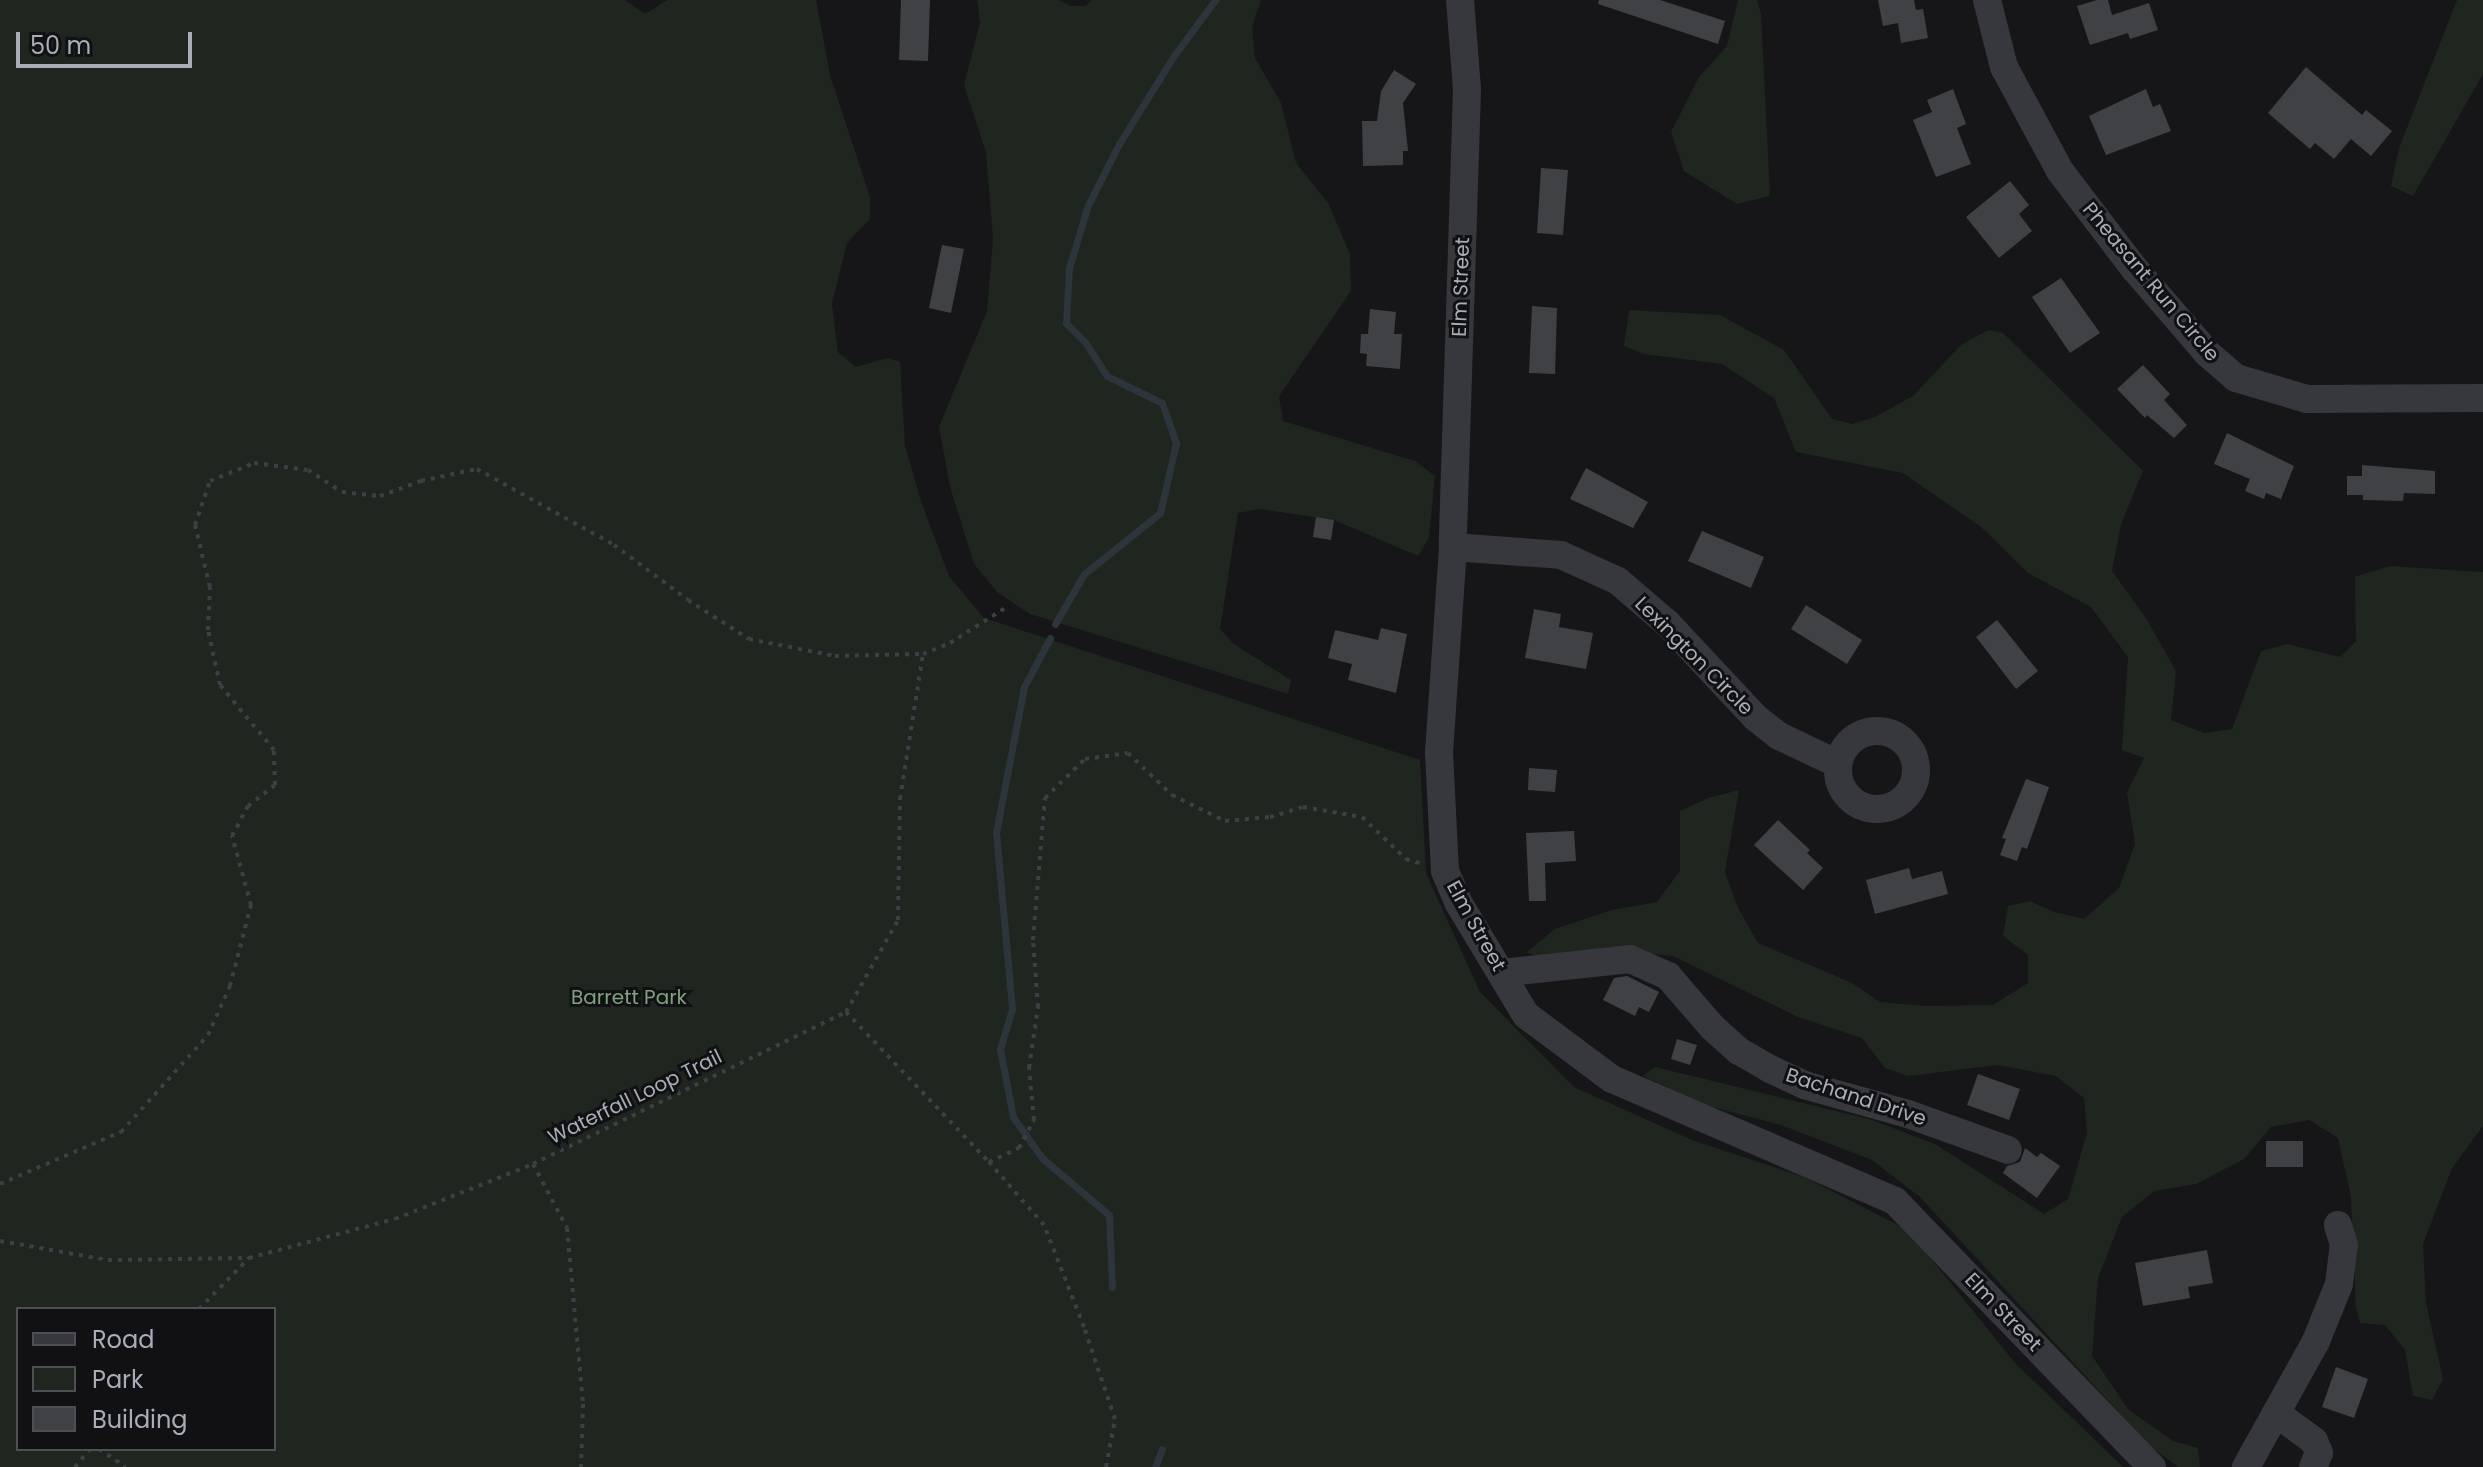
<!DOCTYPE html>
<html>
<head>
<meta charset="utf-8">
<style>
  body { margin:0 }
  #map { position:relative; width:2483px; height:1467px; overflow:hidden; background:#161618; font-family:Poppins,sans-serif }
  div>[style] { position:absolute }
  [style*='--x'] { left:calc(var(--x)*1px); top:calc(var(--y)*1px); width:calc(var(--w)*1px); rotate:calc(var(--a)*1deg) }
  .green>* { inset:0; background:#1e261f }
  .stream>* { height:7px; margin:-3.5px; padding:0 3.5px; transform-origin:3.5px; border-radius:3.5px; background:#2c353c }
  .building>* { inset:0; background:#404145 }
  .path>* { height:4px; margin-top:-2px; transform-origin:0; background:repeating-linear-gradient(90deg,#3d3f44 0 4px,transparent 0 10px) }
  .minor>* { height:28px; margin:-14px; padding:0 14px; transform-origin:14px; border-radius:14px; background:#37383d }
  .minor>.ring { margin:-14px; padding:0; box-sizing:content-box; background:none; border:28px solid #37383d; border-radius:50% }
  span { translate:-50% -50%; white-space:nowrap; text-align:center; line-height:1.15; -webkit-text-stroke:6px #111113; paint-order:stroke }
  .street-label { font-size:20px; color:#a8adb8 }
  .park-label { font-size:20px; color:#7fa381 }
  .legend { position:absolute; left:16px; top:1307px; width:260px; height:144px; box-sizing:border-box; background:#111113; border:2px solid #4d4f55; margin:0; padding:10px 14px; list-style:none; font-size:24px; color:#a8adb8 }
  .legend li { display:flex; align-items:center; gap:16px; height:40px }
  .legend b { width:40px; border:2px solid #4d4f55 }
  .scale { position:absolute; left:16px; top:32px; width:176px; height:36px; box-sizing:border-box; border:4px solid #a8adb8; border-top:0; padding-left:10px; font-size:24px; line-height:28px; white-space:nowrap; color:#a8adb8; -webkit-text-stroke:6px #111113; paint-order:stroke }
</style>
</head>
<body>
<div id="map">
  <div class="green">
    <i style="clip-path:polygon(evenodd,0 0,625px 0,645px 14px,667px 0,816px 0,830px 75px,870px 197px,870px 219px,847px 243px,832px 304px,838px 352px,856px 367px,888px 358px,900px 362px,905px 446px,922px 504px,949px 576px,984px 618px,1420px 760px,1426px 873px,1480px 992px,1574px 1087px,1692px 1140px,1804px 1177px,1908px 1230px,2015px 1363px,2123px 1467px,0 1467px,0 0,18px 1309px,274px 1309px,274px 1449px,18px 1449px,18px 1309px)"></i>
    <i style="clip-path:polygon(977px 0,1059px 0,1071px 6px,1086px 6px,1091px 0,1261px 0,1252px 27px,1255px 58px,1281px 103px,1296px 163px,1328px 203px,1350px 254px,1351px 291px,1279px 396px,1283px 421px,1415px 461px,1435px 476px,1429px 538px,1418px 556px,1334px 520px,1260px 509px,1238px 513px,1220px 629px,1234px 644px,1291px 680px,1288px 694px,1030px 614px,997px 592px,974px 564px,950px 487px,939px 427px,987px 311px,993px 239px,986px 152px,964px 85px,980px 23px)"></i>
    <i style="clip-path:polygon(1738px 0,1757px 0,1761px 14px,1770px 196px,1737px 204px,1684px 171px,1671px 132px,1699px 77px,1727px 46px)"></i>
    <i style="clip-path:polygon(2457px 0,2483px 0,2483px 74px,2413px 196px,2391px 186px,2399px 148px)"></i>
    <i style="clip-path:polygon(1629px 310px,1720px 315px,1784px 350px,1832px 419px,1852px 424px,1875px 417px,1913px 396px,1961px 345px,1988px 330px,2003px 333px,2143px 471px,2121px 524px,2112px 571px,2146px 618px,2176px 671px,2171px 720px,2204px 733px,2232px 729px,2261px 651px,2287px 644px,2340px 657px,2356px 641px,2355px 577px,2389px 566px,2483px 572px,2483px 1126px,2452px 1168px,2423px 1244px,2426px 1303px,2443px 1379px,2432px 1400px,2413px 1396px,2405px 1350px,2385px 1325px,2360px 1323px,2356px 1307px,2351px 1197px,2338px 1138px,2309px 1120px,2271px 1127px,2244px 1159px,2196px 1184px,2154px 1191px,2122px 1217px,2098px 1278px,2092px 1356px,2128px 1409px,2173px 1441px,2198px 1448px,2200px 1467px,2178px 1467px,2150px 1446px,1920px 1197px,1872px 1160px,1781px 1125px,1701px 1104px,1643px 1076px,1655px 1067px,1869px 1119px,1935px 1144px,2044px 1214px,2068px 1199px,2087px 1133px,2084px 1098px,2056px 1076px,1998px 1065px,1908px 1076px,1885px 1068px,1862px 1038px,1798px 1017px,1673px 956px,1616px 950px,1546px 961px,1527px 952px,1555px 929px,1612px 910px,1657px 902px,1680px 871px,1680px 811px,1708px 798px,1739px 790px,1725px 872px,1738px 908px,1758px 943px,1852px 983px,1880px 1002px,1924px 1006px,1993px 1005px,2028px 983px,2028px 955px,2003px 936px,2008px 906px,2030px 901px,2054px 912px,2084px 919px,2119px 888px,2135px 844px,2127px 792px,2144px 758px,2122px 750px,2128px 657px,2091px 607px,2028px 573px,1981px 527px,1903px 473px,1796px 452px,1774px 398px,1722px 364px,1644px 354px,1624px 346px)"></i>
  </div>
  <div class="stream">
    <i style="--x:1055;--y:624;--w:58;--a:-59.9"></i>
    <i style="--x:1084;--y:574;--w:97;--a:-38.8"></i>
    <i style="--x:1160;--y:513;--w:72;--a:-77.1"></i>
    <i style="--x:1176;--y:443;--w:42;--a:-109.3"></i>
    <i style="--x:1162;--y:403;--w:61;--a:-153.9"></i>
    <i style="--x:1107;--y:376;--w:40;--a:-122.9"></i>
    <i style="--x:1085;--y:342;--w:27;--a:-135"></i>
    <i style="--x:1066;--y:323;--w:55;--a:-86.9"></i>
    <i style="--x:1069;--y:268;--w:66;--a:-73.2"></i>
    <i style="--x:1088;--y:205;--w:68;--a:-63.1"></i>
    <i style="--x:1119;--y:144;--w:102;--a:-58.2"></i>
    <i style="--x:1173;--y:57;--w:71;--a:-53.6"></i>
    <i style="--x:1050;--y:638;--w:55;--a:118"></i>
    <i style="--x:1024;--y:687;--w:148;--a:100.9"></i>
    <i style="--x:996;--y:832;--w:178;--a:84.8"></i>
    <i style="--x:1012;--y:1009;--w:42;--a:106.7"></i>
    <i style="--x:1000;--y:1049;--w:69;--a:79.2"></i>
    <i style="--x:1013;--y:1117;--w:50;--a:54.7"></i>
    <i style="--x:1042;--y:1158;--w:88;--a:40.4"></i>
    <i style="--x:1109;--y:1215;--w:72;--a:87.6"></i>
    <i style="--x:1155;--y:1467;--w:19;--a:-69"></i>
  </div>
  <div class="building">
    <i style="clip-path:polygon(901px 0,930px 0,928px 61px,899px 60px)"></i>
    <i style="clip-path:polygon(1599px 0,1660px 0,1725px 21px,1718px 44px,1598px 4px)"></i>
    <i style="clip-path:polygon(1878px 0,1914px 0,1916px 10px,1923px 9px,1928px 38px,1901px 43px,1898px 23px,1883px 26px)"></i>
    <i style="clip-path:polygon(2097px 0,2108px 0,2112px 15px,2149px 3px,2158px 30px,2130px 39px,2128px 33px,2090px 45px,2077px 6px)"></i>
    <i style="clip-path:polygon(2306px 67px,2362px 115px,2366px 110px,2392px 131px,2371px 156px,2351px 139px,2334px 159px,2315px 143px,2310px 149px,2268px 113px)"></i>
    <i style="clip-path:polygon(1394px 70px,1416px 84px,1403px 103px,1408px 151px,1403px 151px,1403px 165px,1363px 166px,1362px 121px,1377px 121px,1381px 91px)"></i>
    <i style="clip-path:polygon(1953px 89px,1966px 124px,1957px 128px,1971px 164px,1936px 177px,1913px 120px,1932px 112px,1927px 100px)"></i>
    <i style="clip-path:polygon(2146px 89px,2153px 107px,2160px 104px,2171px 131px,2106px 155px,2089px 116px)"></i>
    <i style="clip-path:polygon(1541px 168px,1568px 170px,1563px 235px,1537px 233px)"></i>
    <i style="clip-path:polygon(2010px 181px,2029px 205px,2019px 214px,2032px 231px,1999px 258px,1966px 217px)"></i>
    <i style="clip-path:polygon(942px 245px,964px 249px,951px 313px,929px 308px)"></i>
    <i style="clip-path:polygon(2061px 278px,2100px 333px,2070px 353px,2032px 297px)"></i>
    <i style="clip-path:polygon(1532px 306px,1557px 308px,1555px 374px,1529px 373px)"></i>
    <i style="clip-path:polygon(1370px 309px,1396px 312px,1394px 334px,1402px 334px,1400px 369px,1366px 366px,1367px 354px,1360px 353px,1361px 334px,1368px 334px)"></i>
    <i style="clip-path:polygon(2143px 365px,2170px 394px,2164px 400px,2187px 425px,2174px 438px,2147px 415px,2145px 418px,2117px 389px)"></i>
    <i style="clip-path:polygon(2227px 433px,2294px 466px,2281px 499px,2266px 493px,2264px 499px,2245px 491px,2250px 479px,2214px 464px)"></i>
    <i style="clip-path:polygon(2362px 465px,2435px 471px,2435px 494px,2404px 493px,2403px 501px,2363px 500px,2363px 495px,2347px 495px,2347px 476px,2362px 476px)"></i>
    <i style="clip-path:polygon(1586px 468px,1648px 502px,1633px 528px,1570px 499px)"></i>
    <i style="clip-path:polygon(1316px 517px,1334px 520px,1331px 540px,1313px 537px)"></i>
    <i style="clip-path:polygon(1702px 531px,1764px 557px,1751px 588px,1688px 561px)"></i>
    <i style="clip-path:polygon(1806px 605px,1862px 640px,1847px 664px,1791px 629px)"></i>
    <i style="clip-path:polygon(1534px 609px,1561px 614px,1559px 627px,1593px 633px,1586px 669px,1525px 658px)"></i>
    <i style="clip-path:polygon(1997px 620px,2038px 671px,2016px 689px,1976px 637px)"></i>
    <i style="clip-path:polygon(1381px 628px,1407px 634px,1396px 693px,1348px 680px,1352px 664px,1328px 658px,1335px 630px,1378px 640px)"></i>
    <i style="clip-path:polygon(1529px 768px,1557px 770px,1555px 792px,1528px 790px)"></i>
    <i style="clip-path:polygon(2026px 779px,2049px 787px,2027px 849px,2022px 847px,2017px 861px,2000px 855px,2006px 839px,2002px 838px)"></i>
    <i style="clip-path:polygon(1778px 820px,1810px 850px,1807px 853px,1823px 868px,1803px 890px,1754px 845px)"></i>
    <i style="clip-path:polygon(1574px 831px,1576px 861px,1545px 863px,1546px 901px,1529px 901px,1526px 833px)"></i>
    <i style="clip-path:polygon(1909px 868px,1912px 879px,1942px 871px,1948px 894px,1875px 914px,1866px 880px)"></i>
    <i style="clip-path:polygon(1627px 976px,1659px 992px,1649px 1012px,1639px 1007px,1635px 1016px,1603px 1000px,1614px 978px)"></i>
    <i style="clip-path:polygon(1677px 1039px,1697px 1045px,1690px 1065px,1671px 1059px)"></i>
    <i style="clip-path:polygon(1978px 1074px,2020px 1089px,2009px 1120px,1967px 1105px)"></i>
    <i style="clip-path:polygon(2266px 1141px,2303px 1141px,2303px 1167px,2266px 1167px)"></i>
    <i style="clip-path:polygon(2025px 1148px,2037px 1157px,2041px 1153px,2060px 1166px,2037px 1198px,2003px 1173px,2007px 1166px,2020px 1162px)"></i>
    <i style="clip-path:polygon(2207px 1250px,2213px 1283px,2188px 1287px,2190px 1298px,2143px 1306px,2135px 1263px)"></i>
    <i style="clip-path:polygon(2336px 1367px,2368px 1379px,2354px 1418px,2322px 1407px)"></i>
  </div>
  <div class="path">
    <i style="--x:846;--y:1012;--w:106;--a:-60.5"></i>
    <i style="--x:898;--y:920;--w:121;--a:-89.1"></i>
    <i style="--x:900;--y:799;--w:147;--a:-81"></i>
    <i style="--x:533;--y:1164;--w:72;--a:62"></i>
    <i style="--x:567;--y:1228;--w:177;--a:84.8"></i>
    <i style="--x:583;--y:1404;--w:63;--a:91.8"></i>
    <i style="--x:0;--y:1184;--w:132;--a:-23.3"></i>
    <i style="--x:121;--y:1132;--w:130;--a:-48.1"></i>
    <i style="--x:208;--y:1035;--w:54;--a:-65.8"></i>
    <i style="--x:230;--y:986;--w:84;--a:-75.5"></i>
    <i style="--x:251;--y:905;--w:72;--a:-105.4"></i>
    <i style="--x:232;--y:836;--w:34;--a:-62"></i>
    <i style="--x:248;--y:806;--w:34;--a:-38"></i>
    <i style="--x:275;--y:785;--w:35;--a:-92"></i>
    <i style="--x:274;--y:750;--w:85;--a:-129.7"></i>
    <i style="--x:220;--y:685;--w:56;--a:-102.3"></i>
    <i style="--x:208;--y:630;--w:43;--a:-87.3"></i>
    <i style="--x:210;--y:587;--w:64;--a:-103.6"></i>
    <i style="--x:195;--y:525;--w:46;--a:-71.2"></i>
    <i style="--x:210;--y:481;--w:48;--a:-22.2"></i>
    <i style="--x:254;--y:463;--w:54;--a:7.4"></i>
    <i style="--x:308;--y:470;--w:40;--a:32.9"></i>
    <i style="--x:342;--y:492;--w:38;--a:6"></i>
    <i style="--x:380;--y:496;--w:44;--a:-20.1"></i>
    <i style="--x:421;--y:481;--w:57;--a:-12.1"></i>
    <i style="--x:477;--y:469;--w:157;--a:29"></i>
    <i style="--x:614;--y:545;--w:92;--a:36.6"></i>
    <i style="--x:688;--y:600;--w:72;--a:32.6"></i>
    <i style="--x:749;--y:639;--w:88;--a:11.2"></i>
    <i style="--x:835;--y:656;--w:88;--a:-1.3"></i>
    <i style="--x:923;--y:654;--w:29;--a:-22"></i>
    <i style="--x:950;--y:643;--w:65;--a:-32.5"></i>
    <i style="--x:0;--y:1241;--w:110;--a:10"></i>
    <i style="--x:108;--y:1260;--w:141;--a:-0.8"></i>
    <i style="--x:199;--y:1309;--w:71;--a:-45.6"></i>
    <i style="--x:249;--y:1258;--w:151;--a:-15"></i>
    <i style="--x:395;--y:1219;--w:149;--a:-21.7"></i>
    <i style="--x:533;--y:1164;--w:348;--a:-25.9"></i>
    <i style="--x:846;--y:1012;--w:207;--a:46.4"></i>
    <i style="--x:99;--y:1449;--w:32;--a:34"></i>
    <i style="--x:75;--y:1467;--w:23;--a:-50"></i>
    <i style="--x:1106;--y:1467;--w:49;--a:-79.4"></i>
    <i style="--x:1115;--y:1419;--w:97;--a:-108.6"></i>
    <i style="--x:1084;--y:1327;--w:110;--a:-111.4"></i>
    <i style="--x:1044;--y:1225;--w:84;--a:-131.1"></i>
    <i style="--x:989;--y:1162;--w:33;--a:-25"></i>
    <i style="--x:1019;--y:1148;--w:32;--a:-62"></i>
    <i style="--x:1034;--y:1120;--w:52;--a:-95.5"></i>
    <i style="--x:1029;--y:1068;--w:62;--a:-81.6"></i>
    <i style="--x:1038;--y:1007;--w:67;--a:-94.3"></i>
    <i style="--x:1033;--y:940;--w:143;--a:-85.2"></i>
    <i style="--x:1045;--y:798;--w:56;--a:-44.3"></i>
    <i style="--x:1085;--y:759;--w:43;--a:-7.9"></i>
    <i style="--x:1128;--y:753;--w:61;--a:43.7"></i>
    <i style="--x:1172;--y:795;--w:59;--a:26.1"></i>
    <i style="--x:1225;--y:821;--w:45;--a:-5.1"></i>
    <i style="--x:1270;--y:817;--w:34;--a:-17"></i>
    <i style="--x:1303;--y:807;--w:60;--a:9.6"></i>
    <i style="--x:1362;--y:817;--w:61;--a:43.7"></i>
    <i style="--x:1406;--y:859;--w:14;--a:17"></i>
  </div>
  <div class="minor">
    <i style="--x:1460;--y:0;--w:89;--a:85.5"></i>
    <i style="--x:1467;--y:89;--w:458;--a:91.8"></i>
    <i style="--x:1453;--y:547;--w:206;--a:93.9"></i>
    <i style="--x:1439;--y:753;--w:118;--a:87.1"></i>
    <i style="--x:1445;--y:871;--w:34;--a:67"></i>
    <i style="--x:1458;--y:902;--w:132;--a:59"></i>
    <i style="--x:1526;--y:1015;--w:107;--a:36.7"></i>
    <i style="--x:1612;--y:1079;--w:308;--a:23.3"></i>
    <i style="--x:1895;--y:1201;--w:370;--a:46"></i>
    <i style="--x:1987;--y:0;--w:69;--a:75.8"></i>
    <i style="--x:2004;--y:67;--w:118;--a:61.7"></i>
    <i style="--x:2060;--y:171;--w:122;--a:52.7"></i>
    <i style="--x:2134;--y:268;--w:112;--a:49.3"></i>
    <i style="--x:2207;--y:353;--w:38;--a:41"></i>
    <i style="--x:2236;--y:378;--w:74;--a:16.5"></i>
    <i style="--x:2307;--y:399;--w:176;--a:-0.3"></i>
    <i style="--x:1453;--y:547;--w:108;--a:4.2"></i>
    <i style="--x:1561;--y:555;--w:63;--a:24.5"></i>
    <i style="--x:1618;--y:581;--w:66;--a:40.7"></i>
    <i style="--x:1668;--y:624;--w:129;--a:46.9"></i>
    <i style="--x:1756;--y:718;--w:29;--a:38"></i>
    <i style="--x:1779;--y:736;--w:65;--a:25.4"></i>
    <i class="ring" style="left:1838px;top:731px;width:50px;height:50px"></i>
    <i style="--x:1501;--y:973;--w:130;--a:-6.2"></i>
    <i style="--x:1630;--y:959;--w:42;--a:24.1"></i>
    <i style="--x:1668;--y:976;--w:67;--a:49.2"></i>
    <i style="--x:1712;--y:1027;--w:36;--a:42"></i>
    <i style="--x:1739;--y:1051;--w:36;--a:30"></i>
    <i style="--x:1770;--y:1069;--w:38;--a:25"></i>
    <i style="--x:1804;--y:1085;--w:108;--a:15.6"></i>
    <i style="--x:1908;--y:1114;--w:106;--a:19.8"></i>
    <i style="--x:2276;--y:1413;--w:47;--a:36.4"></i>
    <i style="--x:2314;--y:1441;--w:13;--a:67"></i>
    <i style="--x:2319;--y:1453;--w:15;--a:113"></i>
    <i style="--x:2246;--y:1467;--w:144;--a:-60.9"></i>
    <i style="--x:2316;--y:1341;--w:61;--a:-68"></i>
    <i style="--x:2339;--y:1284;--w:39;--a:-83"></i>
    <i style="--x:2344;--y:1245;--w:21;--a:-107"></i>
  </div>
  <div class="street-label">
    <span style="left:2151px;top:282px;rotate:50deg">Pheasant Run Circle</span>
    <span style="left:1461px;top:287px;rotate:-88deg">Elm Street</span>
    <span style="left:1694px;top:656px;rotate:45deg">Lexington Circle</span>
    <span style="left:1476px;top:926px;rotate:61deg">Elm Street</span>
    <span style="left:635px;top:1097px;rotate:-26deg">Waterfall Loop Trail</span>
    <span style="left:1856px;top:1097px;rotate:18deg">Bachand Drive</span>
    <span style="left:2003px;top:1312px;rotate:46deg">Elm Street</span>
  </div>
  <div class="park-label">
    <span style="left:629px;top:997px">Barrett Park</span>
  </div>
  <ul class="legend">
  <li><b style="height:10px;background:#37383d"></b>Road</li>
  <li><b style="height:22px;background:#1e261f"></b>Park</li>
  <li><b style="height:22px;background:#404145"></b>Building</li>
  </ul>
  <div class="scale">50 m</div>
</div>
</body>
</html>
